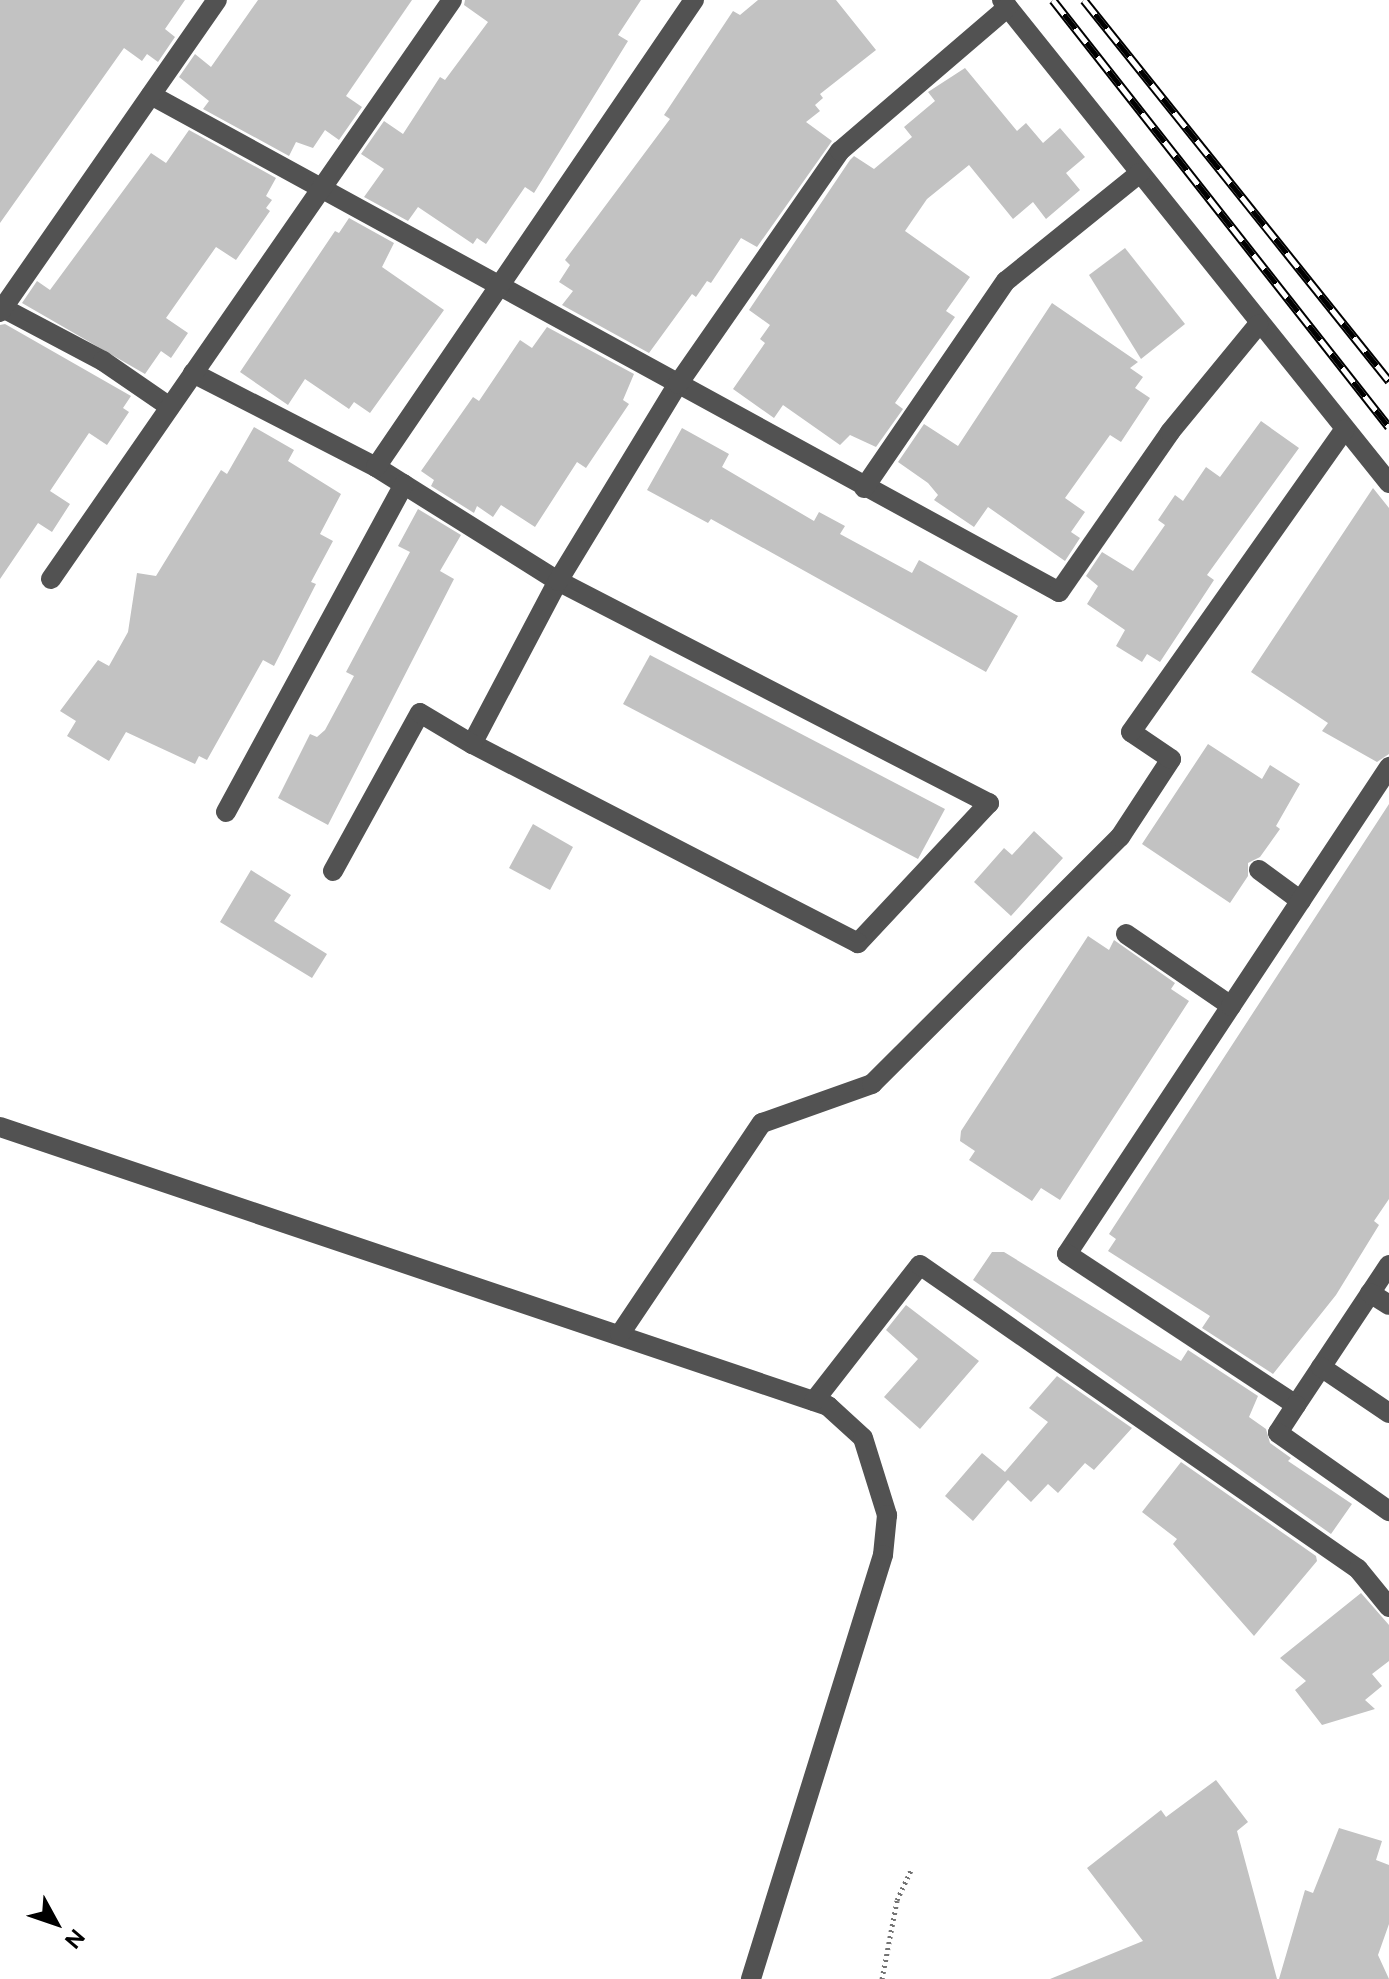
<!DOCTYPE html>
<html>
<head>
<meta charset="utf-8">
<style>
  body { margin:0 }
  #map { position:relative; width:1389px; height:1979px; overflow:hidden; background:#fff; font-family:Figtree,sans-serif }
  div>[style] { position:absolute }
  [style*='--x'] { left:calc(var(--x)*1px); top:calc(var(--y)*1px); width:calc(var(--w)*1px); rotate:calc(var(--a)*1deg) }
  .building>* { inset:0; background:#c2c2c2 }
  .path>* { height:5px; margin-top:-2.5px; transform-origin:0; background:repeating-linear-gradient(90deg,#747474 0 2px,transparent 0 6px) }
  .minor>* { height:20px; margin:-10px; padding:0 10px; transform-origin:10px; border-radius:10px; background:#525252 }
  .rail>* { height:9px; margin-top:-4.5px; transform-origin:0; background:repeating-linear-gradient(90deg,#fff 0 18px,#000 0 36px); box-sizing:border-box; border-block:2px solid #000 }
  span { translate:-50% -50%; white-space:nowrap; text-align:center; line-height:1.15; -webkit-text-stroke:6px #fff; paint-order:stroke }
  .north { position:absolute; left:16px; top:1883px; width:80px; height:80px; -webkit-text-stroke:6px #fff; paint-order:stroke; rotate:130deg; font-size:22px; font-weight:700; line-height:32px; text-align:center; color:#000 }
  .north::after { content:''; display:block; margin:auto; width:28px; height:36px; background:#000; clip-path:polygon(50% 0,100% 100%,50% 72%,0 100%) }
</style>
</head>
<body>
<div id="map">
  <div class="building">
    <i style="clip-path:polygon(0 0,185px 0,165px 29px,175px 37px,158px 62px,147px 54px,142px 61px,124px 48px,0 223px)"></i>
    <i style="clip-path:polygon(258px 0,412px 0,346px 96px,362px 107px,339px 140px,325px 130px,313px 148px,296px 142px,289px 156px,203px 109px,209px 101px,179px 77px,195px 54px,211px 67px)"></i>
    <i style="clip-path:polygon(465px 0,641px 0,618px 35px,628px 41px,534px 193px,525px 187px,486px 244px,477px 238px,473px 244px,418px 207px,408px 221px,364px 197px,384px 169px,361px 154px,384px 121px,403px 134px,440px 77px,445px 80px,488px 22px,464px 5px)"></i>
    <i style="clip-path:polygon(758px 0,836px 0,876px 50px,820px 94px,823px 98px,815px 105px,820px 111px,806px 122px,832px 141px,757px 247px,741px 238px,711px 283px,707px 281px,696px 297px,692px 294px,649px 353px,562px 305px,573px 291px,559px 282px,570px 265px,565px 260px,670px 119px,664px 115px,733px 11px,740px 15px)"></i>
    <i style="clip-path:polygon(965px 68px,1017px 131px,1026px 123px,1043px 143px,1060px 128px,1085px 157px,1066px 173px,1080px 190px,1046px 219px,1033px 202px,1013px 219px,969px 165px,927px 199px,905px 231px,970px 277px,946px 311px,955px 317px,895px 403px,903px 409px,876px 447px,850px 435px,840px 445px,783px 405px,774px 418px,733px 389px,765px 343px,760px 339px,770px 325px,749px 310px,850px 160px,854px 156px,874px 169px,912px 137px,904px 127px,935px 101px,928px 92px)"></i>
    <i style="clip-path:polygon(189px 130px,276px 178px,266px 196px,272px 200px,266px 208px,270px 211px,236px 260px,216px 247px,166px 318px,188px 333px,171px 358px,161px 351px,145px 374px,22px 303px,37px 281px,50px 290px,151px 153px,166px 163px)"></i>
    <i style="clip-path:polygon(349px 218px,394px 243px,382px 267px,444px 310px,370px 413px,354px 402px,349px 409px,305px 379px,288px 405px,240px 372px,335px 231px,339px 233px)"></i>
    <i style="clip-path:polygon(1125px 248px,1185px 324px,1141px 359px,1089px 275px)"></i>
    <i style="clip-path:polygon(1052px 303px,1138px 362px,1130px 368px,1143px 377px,1135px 388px,1150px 398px,1121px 442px,1110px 435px,1065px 498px,1085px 512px,1071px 532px,1080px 538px,1065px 561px,988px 507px,974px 527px,934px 500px,938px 495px,928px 483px,898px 462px,924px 424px,958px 446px)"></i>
    <i style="clip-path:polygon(5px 324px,131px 396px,123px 408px,129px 412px,107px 445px,89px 433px,50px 491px,70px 504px,52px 532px,38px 523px,0 579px,0 325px)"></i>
    <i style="clip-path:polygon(547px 327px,634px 374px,623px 400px,629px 404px,586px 468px,577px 462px,535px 527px,501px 505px,493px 517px,477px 506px,474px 513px,431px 486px,434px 480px,421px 471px,473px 397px,479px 401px,520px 340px,532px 348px)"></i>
    <i style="clip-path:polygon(1261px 421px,1299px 448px,1207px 575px,1214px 580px,1160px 662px,1147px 654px,1142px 662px,1116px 646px,1125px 630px,1087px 604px,1098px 586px,1086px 576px,1102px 552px,1133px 571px,1165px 525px,1158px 520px,1175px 495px,1183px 501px,1206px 467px,1220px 477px)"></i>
    <i style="clip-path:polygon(254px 427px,294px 450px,288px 461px,341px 494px,320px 534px,333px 541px,311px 582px,316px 584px,274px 666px,263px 660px,207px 760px,199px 756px,195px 764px,126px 732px,109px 761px,67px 736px,76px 721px,60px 711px,98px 660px,109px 666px,128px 632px,137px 573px,156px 576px,221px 470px,227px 474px)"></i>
    <i style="clip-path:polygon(682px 428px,729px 454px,722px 467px,814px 521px,819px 512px,845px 526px,840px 534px,912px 573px,919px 560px,1018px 616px,986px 672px,711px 519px,708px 523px,647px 490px)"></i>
    <i style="clip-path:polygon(1373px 488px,1389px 508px,1389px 754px,1377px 762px,1322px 731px,1328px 723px,1251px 672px)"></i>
    <i style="clip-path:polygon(418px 509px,461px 535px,440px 571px,454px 579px,328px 825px,278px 798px,310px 734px,317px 737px,325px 730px,354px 676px,346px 672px,410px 552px,398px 546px)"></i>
    <i style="clip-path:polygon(650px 655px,945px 809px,918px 859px,623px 704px)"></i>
    <i style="clip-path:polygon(1208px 744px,1262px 779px,1270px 765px,1300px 784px,1276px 826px,1280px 829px,1260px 857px,1248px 863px,1248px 876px,1230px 903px,1142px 844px)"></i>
    <i style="clip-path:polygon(1389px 804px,1389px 1199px,1374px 1221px,1379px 1225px,1336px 1295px,1273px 1374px,1202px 1328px,1210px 1316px,1108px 1251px,1116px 1239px,1109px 1234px)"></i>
    <i style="clip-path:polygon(533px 824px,573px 847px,550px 890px,509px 868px)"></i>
    <i style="clip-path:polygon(1034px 831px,1063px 858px,1011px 916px,974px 882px,1004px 848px,1012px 855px)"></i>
    <i style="clip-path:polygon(251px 870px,291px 895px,274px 921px,327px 954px,312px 978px,220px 922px)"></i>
    <i style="clip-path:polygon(1088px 936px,1109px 950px,1114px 940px,1175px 983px,1171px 989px,1189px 1001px,1060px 1200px,1041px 1188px,1032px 1201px,969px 1160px,975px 1151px,960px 1141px,961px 1131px)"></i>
    <i style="clip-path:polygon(992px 1252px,1004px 1252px,1181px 1361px,1188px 1350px,1258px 1396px,1249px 1417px,1266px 1429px,1270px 1443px,1291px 1458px,1288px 1461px,1352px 1504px,1331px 1534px,973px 1280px)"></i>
    <i style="clip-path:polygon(906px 1305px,979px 1361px,920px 1429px,884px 1397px,918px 1359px,886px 1330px)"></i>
    <i style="clip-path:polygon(1057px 1376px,1132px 1428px,1094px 1470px,1085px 1463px,1058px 1493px,1048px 1484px,1031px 1502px,1008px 1480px,973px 1521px,945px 1496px,982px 1453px,1005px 1472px,1048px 1422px,1029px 1408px)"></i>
    <i style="clip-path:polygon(1181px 1462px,1316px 1556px,1317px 1561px,1254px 1636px,1173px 1544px,1177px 1539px,1142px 1512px)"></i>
    <i style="clip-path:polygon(1361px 1593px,1389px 1625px,1389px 1661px,1372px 1674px,1382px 1686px,1365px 1700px,1375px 1709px,1322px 1725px,1295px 1690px,1306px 1681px,1280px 1658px)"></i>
    <i style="clip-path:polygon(1216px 1780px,1248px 1822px,1237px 1831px,1277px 1979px,1050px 1979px,1143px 1941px,1087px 1868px,1161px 1810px,1166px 1817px)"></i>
    <i style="clip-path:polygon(1339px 1828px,1382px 1841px,1376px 1860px,1389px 1865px,1389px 1924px,1378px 1955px,1389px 1979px,1279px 1979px,1305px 1890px,1313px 1893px)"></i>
  </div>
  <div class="path">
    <i style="--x:882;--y:1979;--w:80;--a:-79.2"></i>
    <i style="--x:897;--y:1900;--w:33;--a:-65"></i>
  </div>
  <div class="minor">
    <i style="--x:1002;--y:0;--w:619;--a:51.3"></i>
    <i style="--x:151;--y:95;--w:1035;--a:28.69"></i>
    <i style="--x:1059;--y:592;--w:195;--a:-55.2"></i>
    <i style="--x:1170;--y:432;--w:139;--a:-50.6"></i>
    <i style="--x:3;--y:308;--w:113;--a:27.9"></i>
    <i style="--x:103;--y:361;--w:81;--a:34.5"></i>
    <i style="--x:0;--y:312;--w:380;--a:-55.2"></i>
    <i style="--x:193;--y:373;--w:206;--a:27.2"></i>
    <i style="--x:376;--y:467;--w:215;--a:32.1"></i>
    <i style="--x:558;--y:581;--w:485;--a:27.3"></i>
    <i style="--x:989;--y:803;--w:192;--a:133.1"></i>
    <i style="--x:858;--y:943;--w:434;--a:-152.7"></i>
    <i style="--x:472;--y:744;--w:184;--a:-62.2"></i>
    <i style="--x:558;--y:581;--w:231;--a:-58.7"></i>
    <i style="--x:678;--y:384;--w:284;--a:-55.2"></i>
    <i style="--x:840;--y:151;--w:221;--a:-40.6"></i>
    <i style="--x:376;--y:467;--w:565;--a:-55.75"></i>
    <i style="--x:864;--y:488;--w:251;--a:-55.6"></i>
    <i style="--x:1006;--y:281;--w:172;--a:-38.9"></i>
    <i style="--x:51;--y:579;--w:704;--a:-55.29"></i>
    <i style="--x:226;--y:812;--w:373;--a:-61.5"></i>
    <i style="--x:1259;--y:870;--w:52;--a:36.4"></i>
    <i style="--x:333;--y:871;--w:180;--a:-61.2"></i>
    <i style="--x:420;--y:713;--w:61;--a:30.8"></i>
    <i style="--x:1126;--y:934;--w:127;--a:34.4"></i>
    <i style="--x:1231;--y:1006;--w:297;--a:123.5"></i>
    <i style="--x:1067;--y:1254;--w:274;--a:33.4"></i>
    <i style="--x:1296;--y:1405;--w:168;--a:-56.4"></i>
    <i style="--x:1231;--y:1006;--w:287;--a:-56.5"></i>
    <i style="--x:0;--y:1127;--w:874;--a:18.62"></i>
    <i style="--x:828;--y:1406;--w:47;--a:42.4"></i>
    <i style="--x:863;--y:1438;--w:81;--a:72.7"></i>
    <i style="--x:887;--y:1515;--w:40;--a:95.7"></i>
    <i style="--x:883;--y:1555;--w:444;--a:107.3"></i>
    <i style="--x:1370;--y:1293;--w:22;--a:32"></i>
    <i style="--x:620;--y:1334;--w:254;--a:-56.1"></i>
    <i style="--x:762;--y:1123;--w:117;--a:-19.5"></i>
    <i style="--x:872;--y:1084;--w:350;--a:-44.9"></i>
    <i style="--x:1120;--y:837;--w:93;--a:-56.8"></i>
    <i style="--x:1171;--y:759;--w:48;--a:-146"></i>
    <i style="--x:1131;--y:732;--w:370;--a:-54.8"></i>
    <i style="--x:1321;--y:1367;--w:82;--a:34.1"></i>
    <i style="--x:814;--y:1401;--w:172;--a:-52.1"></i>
    <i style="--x:920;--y:1265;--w:533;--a:34.76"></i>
    <i style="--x:1358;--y:1569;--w:49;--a:50.8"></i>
    <i style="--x:1296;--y:1405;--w:33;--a:123"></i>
    <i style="--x:1278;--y:1433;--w:136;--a:35.1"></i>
  </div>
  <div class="rail">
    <i style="--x:1053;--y:0;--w:543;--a:51.8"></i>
    <i style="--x:1084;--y:0;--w:488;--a:51.3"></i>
  </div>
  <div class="north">N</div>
</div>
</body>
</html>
